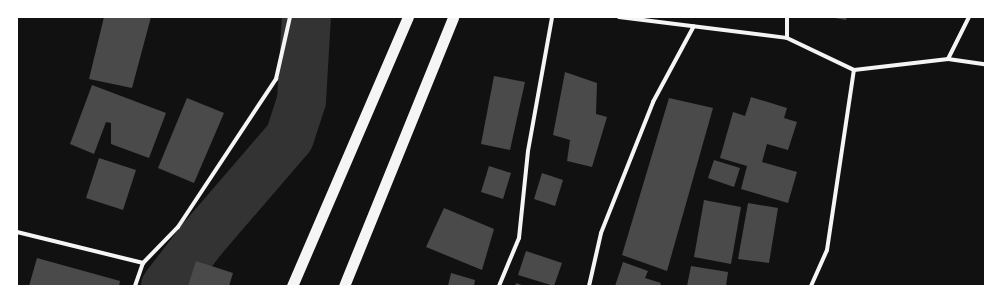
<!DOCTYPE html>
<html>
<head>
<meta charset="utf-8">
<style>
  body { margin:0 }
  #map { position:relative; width:1002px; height:303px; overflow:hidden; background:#111; font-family:Manrope,sans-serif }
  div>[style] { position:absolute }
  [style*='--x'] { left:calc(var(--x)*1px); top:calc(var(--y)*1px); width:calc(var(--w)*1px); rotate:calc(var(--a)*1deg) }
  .river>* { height:49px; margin:-24.5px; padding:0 24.5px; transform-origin:24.5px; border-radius:24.5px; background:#333 }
  .building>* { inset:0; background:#4a4a4a }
  .minor>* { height:4px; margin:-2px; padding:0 2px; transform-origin:2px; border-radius:2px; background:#f5f5f5 }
  .trunk>* { height:11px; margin:-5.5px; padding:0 5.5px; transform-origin:5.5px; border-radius:5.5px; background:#f5f5f5 }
  span { translate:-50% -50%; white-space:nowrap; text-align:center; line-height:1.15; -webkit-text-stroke:4px #fff; paint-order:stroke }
  .frame { position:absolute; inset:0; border:18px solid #fff; pointer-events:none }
</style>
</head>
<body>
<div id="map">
  <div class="river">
    <i style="--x:165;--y:286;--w:61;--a:-52.4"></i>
    <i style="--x:202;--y:238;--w:133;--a:-49.3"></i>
    <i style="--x:289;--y:137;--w:39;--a:-72"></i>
    <i style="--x:301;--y:100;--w:83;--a:-86.6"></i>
  </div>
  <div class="building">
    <i style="clip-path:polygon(104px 17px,151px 17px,132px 88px,89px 79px)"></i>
    <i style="clip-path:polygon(829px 17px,847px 17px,846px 20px)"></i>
    <i style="clip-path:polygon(565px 72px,597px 83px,596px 114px,607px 117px,592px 167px,567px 161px,570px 140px,553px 135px)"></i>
    <i style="clip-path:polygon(494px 76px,525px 82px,510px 150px,481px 144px)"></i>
    <i style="clip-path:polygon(92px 85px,166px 113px,149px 158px,111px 144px,111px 123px,106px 122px,94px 154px,70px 144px)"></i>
    <i style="clip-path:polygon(751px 97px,787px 108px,784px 118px,797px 122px,788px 150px,767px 144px,762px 162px,797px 172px,788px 203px,741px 189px,747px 166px,720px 158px,733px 112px,745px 116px)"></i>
    <i style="clip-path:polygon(187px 98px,224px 113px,194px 183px,158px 168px)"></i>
    <i style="clip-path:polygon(669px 98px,713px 108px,667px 271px,622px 255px)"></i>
    <i style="clip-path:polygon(99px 158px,136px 170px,123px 210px,86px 198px)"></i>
    <i style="clip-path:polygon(714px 160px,740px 168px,734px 187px,708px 178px)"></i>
    <i style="clip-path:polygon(489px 166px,511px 173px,503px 199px,481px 192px)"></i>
    <i style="clip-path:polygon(542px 173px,563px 180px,555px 206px,534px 199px)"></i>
    <i style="clip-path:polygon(704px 200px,741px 207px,731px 264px,694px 257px)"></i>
    <i style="clip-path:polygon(748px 203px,778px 208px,769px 263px,738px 259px)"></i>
    <i style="clip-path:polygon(444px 208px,494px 229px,482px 270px,426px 247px)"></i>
    <i style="clip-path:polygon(526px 251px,562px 263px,554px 286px,518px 275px)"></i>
    <i style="clip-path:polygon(37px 258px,120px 281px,119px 286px,29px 286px)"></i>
    <i style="clip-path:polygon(196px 261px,233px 273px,229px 286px,188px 286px)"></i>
    <i style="clip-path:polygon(623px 262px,648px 271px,645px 278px,661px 283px,660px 286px,615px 286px)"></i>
    <i style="clip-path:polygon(691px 266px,728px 272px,726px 286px,687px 286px)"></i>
    <i style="clip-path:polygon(451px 273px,475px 280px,474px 286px,448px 286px)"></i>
    <i style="clip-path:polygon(516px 283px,525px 286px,515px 286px)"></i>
  </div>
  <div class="minor">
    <i style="--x:619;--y:17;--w:169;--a:7.1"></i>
    <i style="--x:787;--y:38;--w:74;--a:25.5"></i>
    <i style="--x:854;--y:70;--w:95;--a:-6.7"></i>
    <i style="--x:948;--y:59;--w:37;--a:8"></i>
    <i style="--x:787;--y:38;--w:21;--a:-90"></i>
    <i style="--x:948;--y:59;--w:47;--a:-63.4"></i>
    <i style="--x:17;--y:232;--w:130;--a:13.8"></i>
    <i style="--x:135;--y:286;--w:24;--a:-71"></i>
    <i style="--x:143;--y:263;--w:50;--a:-45.8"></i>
    <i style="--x:178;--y:227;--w:178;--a:-56.5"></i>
    <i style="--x:276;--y:79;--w:64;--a:-77.3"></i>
    <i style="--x:499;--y:286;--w:52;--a:-67.4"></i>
    <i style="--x:519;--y:238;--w:87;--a:-84.1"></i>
    <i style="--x:528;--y:151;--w:136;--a:-79.8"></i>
    <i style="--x:589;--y:286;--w:54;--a:-77.2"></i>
    <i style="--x:601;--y:233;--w:141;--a:-68.3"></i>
    <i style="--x:653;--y:102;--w:86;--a:-61.7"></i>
    <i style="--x:811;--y:286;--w:39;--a:-66"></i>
    <i style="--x:827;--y:250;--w:182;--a:-81.5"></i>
  </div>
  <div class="trunk">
    <i style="--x:292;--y:286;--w:293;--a:-66.7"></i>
    <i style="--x:344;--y:286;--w:290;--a:-67.9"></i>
  </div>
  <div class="frame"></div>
</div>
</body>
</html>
